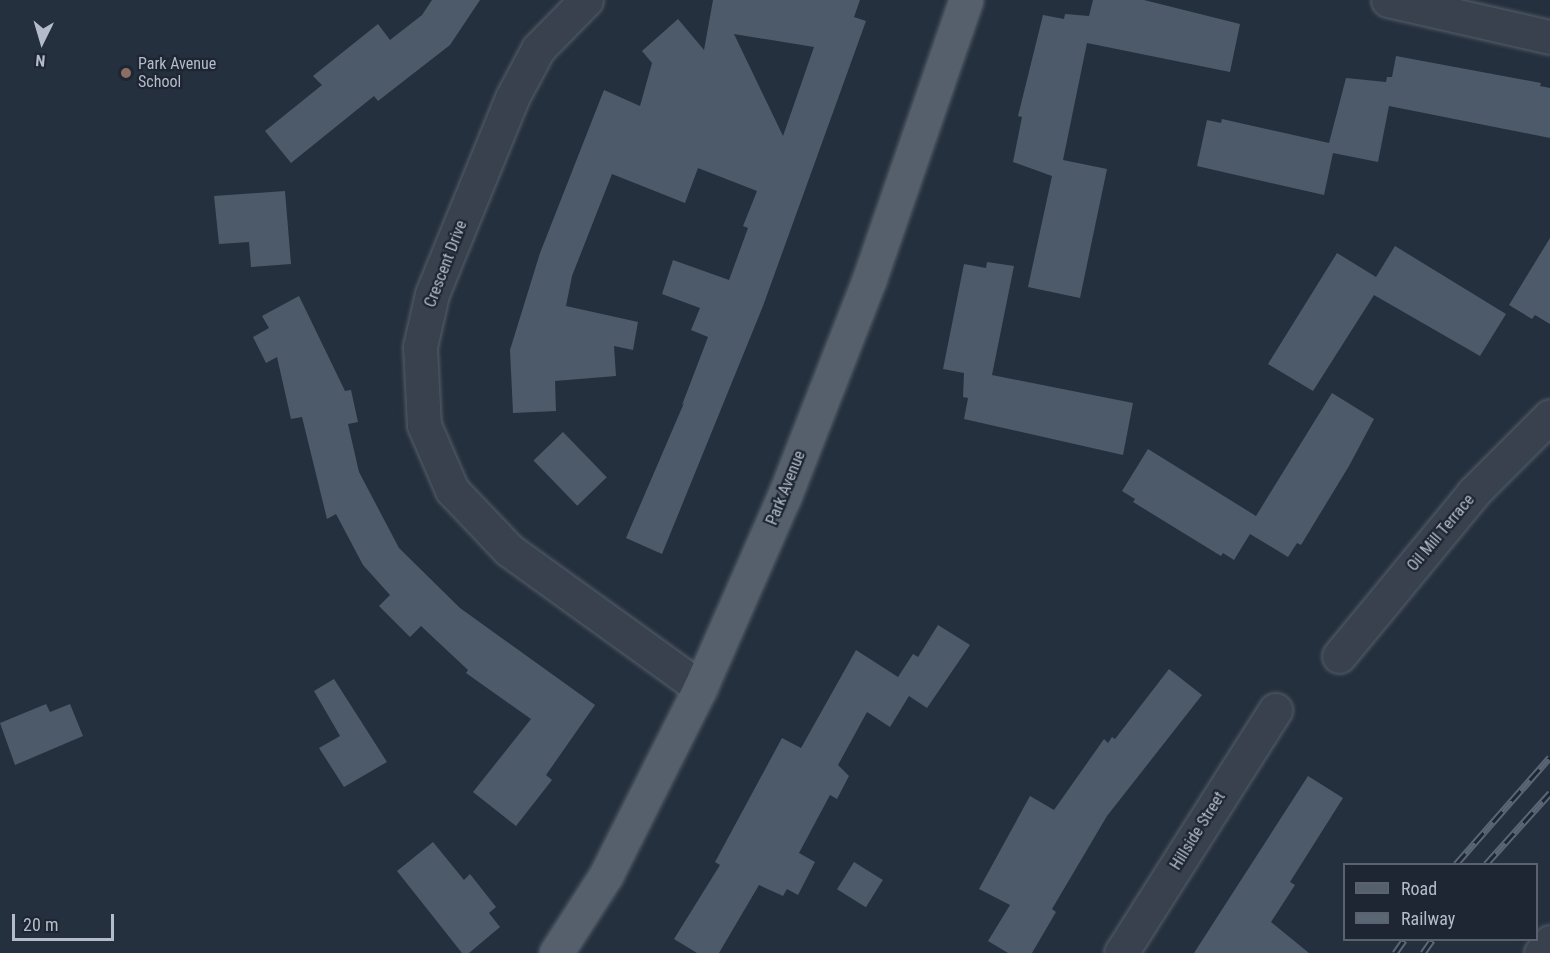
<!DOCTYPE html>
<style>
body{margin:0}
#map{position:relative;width:1550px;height:953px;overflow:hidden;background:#24303d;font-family:"Roboto Condensed",sans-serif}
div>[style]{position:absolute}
.building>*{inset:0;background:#4d5a69;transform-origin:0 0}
.roads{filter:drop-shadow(0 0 2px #565f6b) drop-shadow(0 0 2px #565f6b)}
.minor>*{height:33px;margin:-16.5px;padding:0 16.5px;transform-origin:16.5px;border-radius:16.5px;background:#38414d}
.major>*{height:33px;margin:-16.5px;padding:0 16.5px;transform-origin:16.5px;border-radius:16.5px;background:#56606d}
.rail>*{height:7px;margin-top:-3.5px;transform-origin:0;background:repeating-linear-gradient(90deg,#1d2632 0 14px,#5a6674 0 28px);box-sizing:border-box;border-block:2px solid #5a6674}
.dots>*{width:16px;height:16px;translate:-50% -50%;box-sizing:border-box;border:3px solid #1d2632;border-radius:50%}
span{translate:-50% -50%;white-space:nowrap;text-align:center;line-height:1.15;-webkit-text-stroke:4.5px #1d2632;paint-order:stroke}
.poi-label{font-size:16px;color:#b4bcc9}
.left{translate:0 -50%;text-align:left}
.street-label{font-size:16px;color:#b4bcc9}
.legend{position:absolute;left:1343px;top:863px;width:195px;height:78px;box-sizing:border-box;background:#1d2632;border:2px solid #59626e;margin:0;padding:8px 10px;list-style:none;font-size:18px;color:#b4bcc9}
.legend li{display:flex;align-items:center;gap:12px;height:30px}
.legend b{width:30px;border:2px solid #59626e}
.north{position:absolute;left:12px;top:12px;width:60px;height:60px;-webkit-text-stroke:4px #1d2632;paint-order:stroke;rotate:185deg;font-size:16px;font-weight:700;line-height:24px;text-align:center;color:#b4bcc9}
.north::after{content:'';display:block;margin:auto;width:21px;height:27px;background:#b4bcc9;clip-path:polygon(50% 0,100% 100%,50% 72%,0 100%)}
.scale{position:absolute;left:12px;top:914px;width:102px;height:27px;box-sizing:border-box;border:3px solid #b4bcc9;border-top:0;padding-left:8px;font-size:18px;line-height:21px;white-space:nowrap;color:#b4bcc9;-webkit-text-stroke:4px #1d2632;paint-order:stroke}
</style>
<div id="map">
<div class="building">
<div style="clip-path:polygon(432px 0,480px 0,450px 45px,378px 101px,374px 96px,291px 163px,265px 131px,322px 85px,313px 76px,378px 24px,390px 40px,422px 15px)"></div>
<div style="clip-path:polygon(evenodd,713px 0,860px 0,854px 17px,866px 21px,763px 306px,662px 554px,626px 538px,684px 403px,682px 405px,708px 337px,691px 330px,700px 308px,662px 294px,673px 260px,729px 280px,748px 228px,743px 226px,757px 191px,698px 168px,685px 203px,612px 174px,572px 276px,566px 306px,638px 322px,633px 350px,614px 346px,616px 376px,555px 381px,556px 411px,513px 413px,510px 350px,540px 253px,604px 90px,640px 106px,652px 63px,642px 51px,678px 19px,704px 50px,713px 0,734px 34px,814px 47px,783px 136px,734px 34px)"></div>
<div style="clip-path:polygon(1093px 0,1144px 0,1240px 24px,1230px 72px,1087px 43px,1063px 160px,1107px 169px,1080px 298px,1028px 287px,1052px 176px,1013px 162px,1022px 117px,1018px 116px,1043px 15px,1064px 19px,1065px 14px,1089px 16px)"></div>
<div style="clip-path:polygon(1396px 56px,1541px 83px,1540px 86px,1550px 88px,1550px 138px,1389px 106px,1378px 162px,1333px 153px,1324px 195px,1197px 166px,1207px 120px,1221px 123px,1222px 119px,1329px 143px,1346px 78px,1386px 82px,1387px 77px,1392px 77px)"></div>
<div style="clip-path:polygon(285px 191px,291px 264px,251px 267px,249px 242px,219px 244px,214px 196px)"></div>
<div style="clip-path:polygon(1550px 238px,1550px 324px,1535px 315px,1532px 319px,1509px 305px)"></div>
<div style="clip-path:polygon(1395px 246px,1506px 314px,1480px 356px,1374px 295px,1313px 391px,1268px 364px,1337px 253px,1376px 277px)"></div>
<div style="clip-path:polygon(987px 262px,1014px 266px,992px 375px,1133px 403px,1123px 455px,964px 419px,968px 398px,963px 397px,964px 373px,943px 369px,964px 264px,986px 268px)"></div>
<div style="clip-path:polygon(299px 296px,345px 391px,351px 390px,358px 422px,348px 424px,359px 472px,399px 548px,460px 608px,595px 705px,546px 775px,552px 780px,516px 826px,473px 792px,531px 719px,466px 673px,468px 670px,421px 626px,410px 637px,379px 606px,390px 595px,363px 565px,336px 514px,327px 519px,302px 417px,291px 419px,277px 357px,266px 363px,253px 337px,269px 328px,262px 316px)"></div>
<div style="clip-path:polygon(1332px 393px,1374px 419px,1349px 466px,1301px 545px,1297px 543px,1288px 557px,1250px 534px,1234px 560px,1223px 553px,1221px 556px,1133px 502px,1135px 499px,1122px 491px,1148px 449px,1256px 516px)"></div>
<div style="left:563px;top:432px;width:63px;height:41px;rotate:46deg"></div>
<div style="clip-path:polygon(938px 625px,970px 645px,927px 708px,909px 696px,890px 727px,867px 712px,838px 765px,849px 776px,837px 799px,830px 795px,799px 853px,815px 862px,798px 895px,787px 889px,783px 896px,759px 885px,719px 953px,697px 953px,674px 939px,720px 865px,715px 862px,782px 738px,801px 748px,856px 650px,898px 677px,913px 654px,918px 657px)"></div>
<div style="clip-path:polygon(1169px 669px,1202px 695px,1107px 816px,1052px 909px,1056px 912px,1032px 953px,1008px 953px,988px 941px,1010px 905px,979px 889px,1030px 796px,1054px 810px,1104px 739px,1108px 743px,1112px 737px,1115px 739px)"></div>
<div style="clip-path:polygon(334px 679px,387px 762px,344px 787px,319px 748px,340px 736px,314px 691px)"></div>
<div style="clip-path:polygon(46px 704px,50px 712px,70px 704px,83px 736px,15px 765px,0 723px)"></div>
<div style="clip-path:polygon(1308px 776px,1343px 798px,1290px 882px,1295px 885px,1271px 922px,1309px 953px,1194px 953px)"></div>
<div style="clip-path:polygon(433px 842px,464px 880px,470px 874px,496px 907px,489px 913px,500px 927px,469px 953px,462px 953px,397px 871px)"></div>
<div style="left:854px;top:862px;width:34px;height:32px;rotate:32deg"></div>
</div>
<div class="roads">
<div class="minor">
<div style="left:586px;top:0;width:69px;rotate:134.4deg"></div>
<div style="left:538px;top:49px;width:55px;rotate:118deg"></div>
<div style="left:512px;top:98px;width:212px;rotate:112.2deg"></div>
<div style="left:432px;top:294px;width:54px;rotate:102.8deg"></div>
<div style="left:420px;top:347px;width:78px;rotate:87.1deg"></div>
<div style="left:424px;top:425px;width:71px;rotate:66.7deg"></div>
<div style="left:452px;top:490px;width:83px;rotate:46.5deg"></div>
<div style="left:509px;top:550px;width:236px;rotate:35.8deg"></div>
<div style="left:1388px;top:0;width:166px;rotate:12.9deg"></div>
<div style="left:1339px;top:656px;width:212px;rotate:-50.5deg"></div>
<div style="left:1474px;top:492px;width:107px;rotate:-45deg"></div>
<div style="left:1121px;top:953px;width:288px;rotate:-57.6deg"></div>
<div style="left:1541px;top:953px;width:14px;rotate:-51deg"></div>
</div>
<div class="major">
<div style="left:556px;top:953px;width:93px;rotate:-57.3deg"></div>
<div style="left:606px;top:875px;width:209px;rotate:-63.3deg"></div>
<div style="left:700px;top:688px;width:209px;rotate:-66.3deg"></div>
<div style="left:784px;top:497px;width:233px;rotate:-68.6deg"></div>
<div style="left:869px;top:280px;width:296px;rotate:-70.9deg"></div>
</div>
</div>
<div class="rail">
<div style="left:1456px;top:864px;width:142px;rotate:-48.7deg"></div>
<div style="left:1486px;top:864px;width:96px;rotate:-48deg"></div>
<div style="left:1395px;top:953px;width:16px;rotate:-55deg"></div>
<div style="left:1423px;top:953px;width:16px;rotate:-55deg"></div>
</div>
<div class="dots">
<div style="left:126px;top:73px;background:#8d6e63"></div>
</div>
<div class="poi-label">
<span class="left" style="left:138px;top:73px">Park Avenue<br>School</span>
</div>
<div class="street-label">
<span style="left:446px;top:264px;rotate:-69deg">Crescent Drive</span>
<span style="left:786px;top:488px;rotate:-68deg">Park Avenue</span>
<span style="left:1441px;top:533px;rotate:-50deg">Oil Mill Terrace</span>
<span style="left:1198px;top:831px;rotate:-58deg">Hillside Street</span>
</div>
<ul class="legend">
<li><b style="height:8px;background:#56606d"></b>Road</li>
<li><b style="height:8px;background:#5a6674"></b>Railway</li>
</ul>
<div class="north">N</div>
<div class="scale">20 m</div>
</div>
